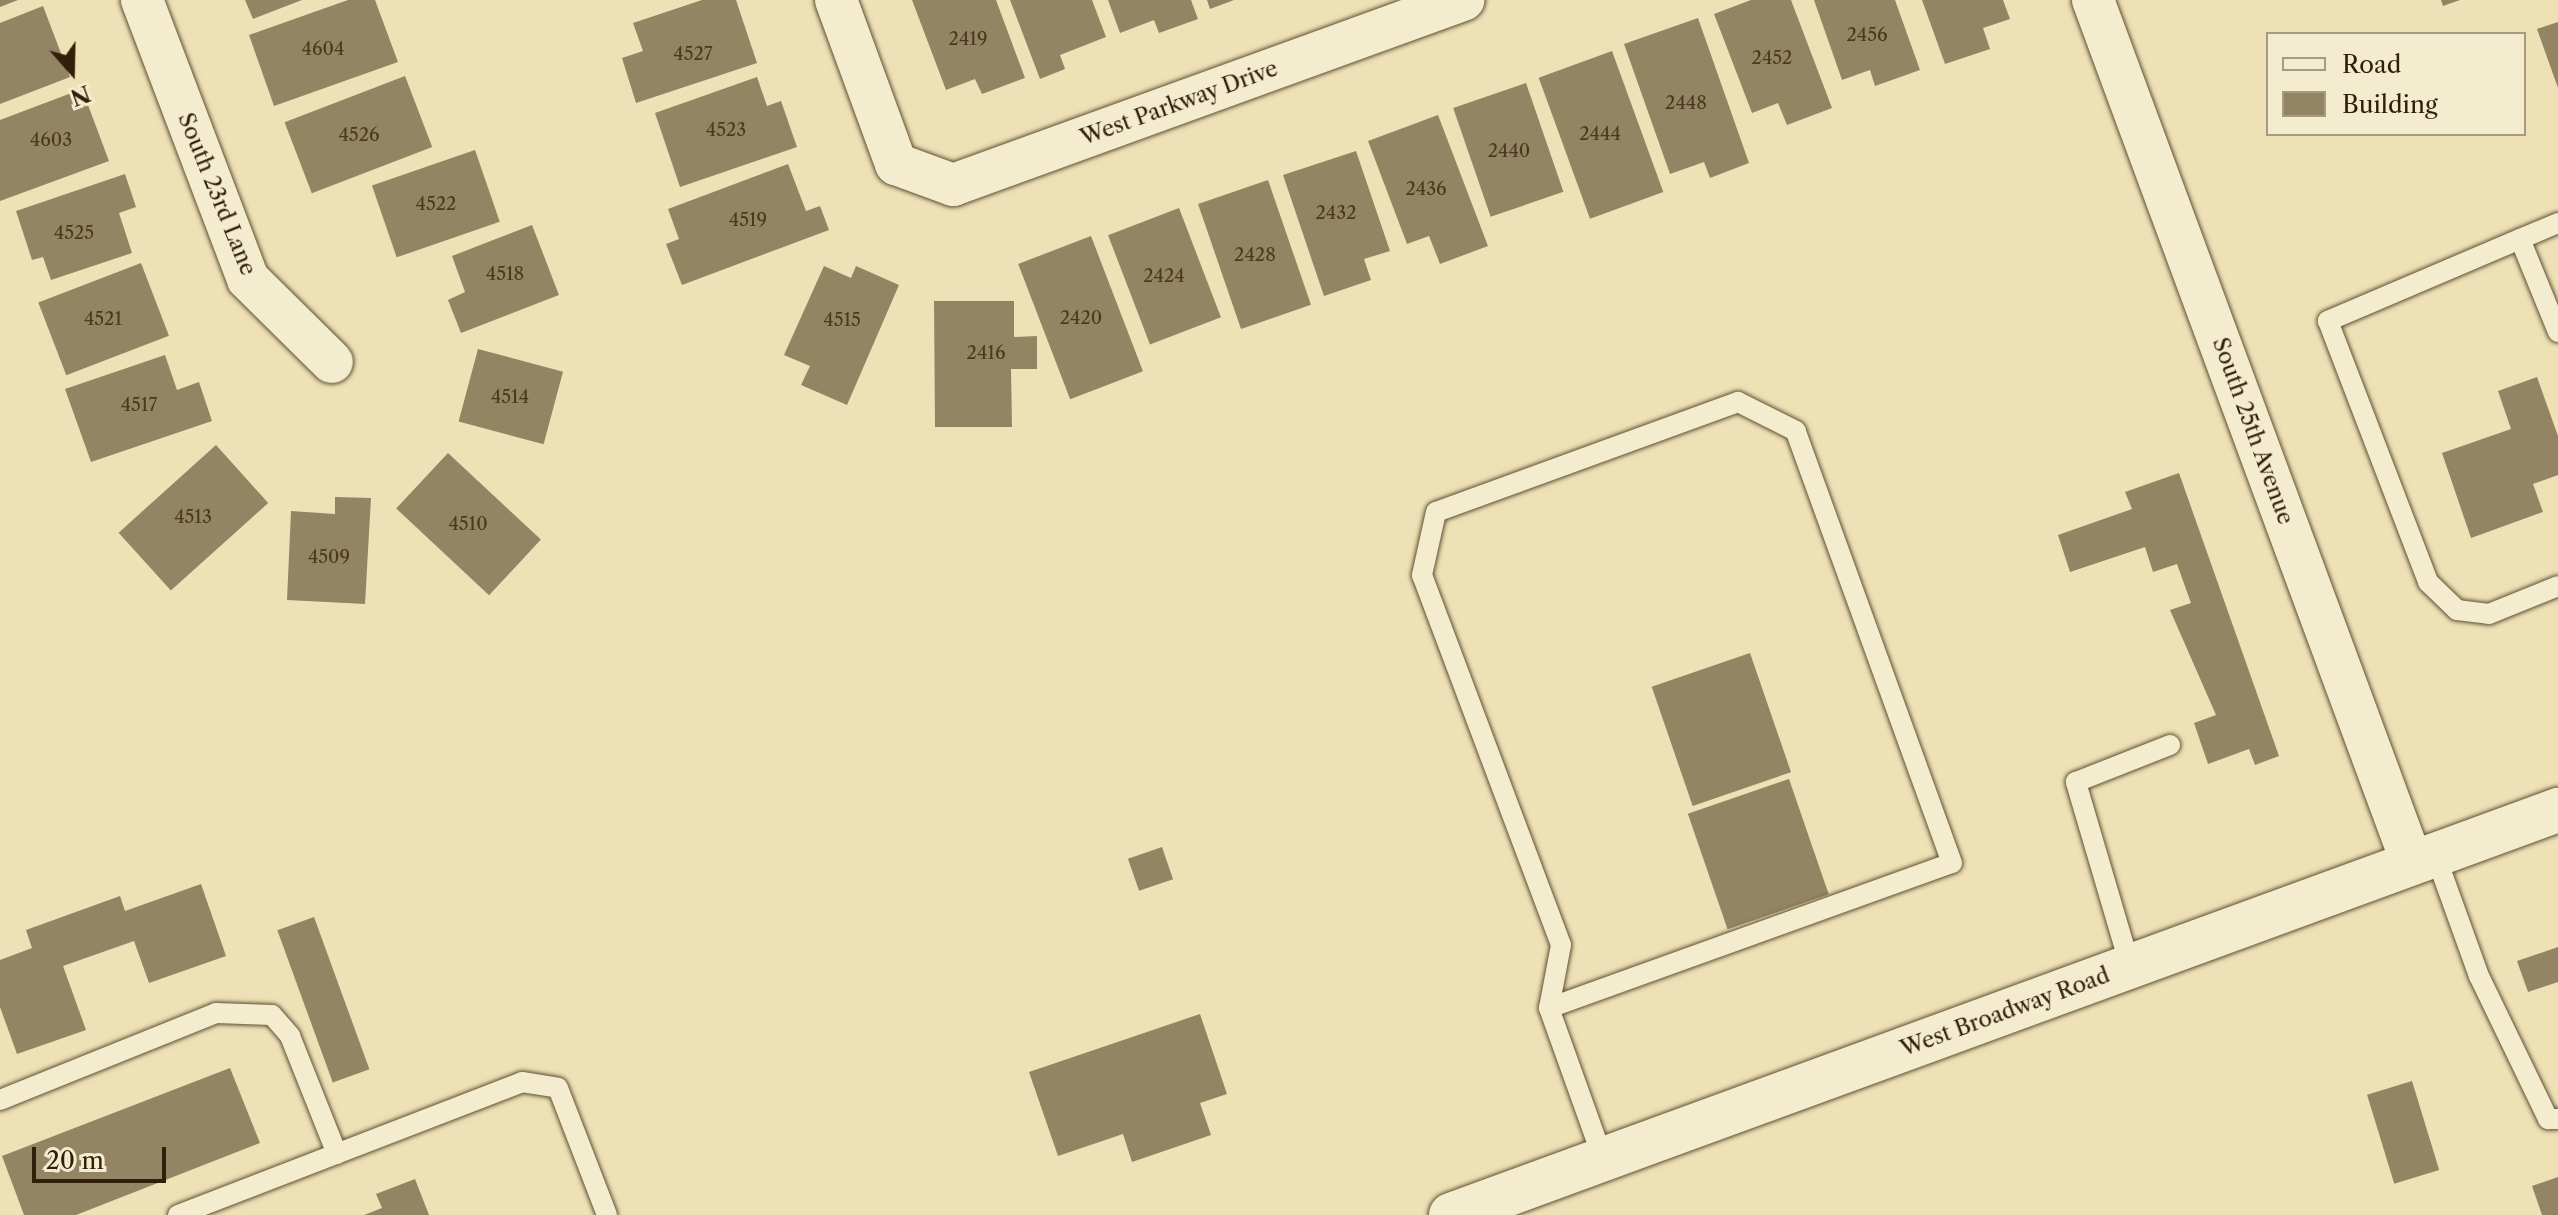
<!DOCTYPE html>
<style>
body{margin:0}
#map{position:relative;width:2558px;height:1215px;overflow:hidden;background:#eee1b5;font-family:"Libre Caslon Text",serif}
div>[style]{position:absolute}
.building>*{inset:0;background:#938463;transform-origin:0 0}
.roads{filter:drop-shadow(0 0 2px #605035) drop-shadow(0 0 2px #605035)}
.service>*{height:20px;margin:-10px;padding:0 10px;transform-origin:10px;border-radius:10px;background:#f4eccf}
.minor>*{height:42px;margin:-21px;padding:0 21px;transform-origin:21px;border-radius:21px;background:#f4eccf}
.secondary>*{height:44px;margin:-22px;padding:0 22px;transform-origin:22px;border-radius:22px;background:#f4eccf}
span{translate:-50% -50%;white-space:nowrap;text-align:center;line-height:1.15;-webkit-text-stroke:8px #f4eccf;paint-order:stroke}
.number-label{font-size:18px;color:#4a3820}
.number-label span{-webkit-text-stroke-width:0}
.street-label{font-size:22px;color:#311f0a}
.legend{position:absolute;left:2266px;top:32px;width:260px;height:104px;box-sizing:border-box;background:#f4eccf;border:2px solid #a69a80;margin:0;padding:10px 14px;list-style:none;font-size:24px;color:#311f0a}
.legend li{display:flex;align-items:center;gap:16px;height:40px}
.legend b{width:40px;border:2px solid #a69a80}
.north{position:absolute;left:32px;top:32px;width:80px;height:80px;-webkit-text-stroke:6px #f4eccf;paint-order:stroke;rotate:160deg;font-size:22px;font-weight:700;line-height:32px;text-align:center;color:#311f0a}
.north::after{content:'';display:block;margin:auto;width:28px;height:36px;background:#311f0a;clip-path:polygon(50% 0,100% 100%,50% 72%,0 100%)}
.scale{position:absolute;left:32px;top:1147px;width:134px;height:36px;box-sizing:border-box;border:4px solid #311f0a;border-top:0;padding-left:10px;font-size:24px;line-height:28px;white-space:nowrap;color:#311f0a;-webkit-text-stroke:6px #f4eccf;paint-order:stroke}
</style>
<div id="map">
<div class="building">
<div style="clip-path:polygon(0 0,18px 0,0 7px)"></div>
<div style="clip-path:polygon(245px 0,302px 0,253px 19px)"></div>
<div style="clip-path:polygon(348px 0,375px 0,398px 62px,274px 106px,249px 35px)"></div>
<div style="clip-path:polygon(702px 0,736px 0,757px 63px,636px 103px,622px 58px,643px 51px,633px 23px)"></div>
<div style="clip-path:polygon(912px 0,996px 0,1025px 78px,982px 94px,975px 79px,946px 90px)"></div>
<div style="clip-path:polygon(1010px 0,1092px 0,1106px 37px,1060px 55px,1065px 69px,1040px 79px)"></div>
<div style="clip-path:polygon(1108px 0,1191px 0,1198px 19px,1159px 33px,1154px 20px,1120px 33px)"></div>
<div style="clip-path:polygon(1207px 0,1234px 0,1210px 9px)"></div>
<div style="clip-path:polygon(1751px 0,1791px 0,1832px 108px,1787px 125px,1778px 103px,1752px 113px,1714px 14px)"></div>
<div style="clip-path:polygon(1814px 0,1895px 0,1920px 70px,1875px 86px,1870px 70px,1842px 80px)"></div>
<div style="clip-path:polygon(1922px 0,2003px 0,2010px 19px,1983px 28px,1990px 49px,1945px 64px)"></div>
<div style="clip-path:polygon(2441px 0,2460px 0,2443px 6px)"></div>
<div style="clip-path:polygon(43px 6px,70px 77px,0 104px,0 23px)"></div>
<div style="clip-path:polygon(1698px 18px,1749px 163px,1710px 178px,1704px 162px,1670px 174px,1624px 44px)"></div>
<div style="clip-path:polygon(2558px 22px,2558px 88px,2537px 29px)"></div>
<div style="left:1612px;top:51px;width:150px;height:78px;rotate:70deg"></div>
<div style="left:405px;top:76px;width:76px;height:129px;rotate:69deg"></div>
<div style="clip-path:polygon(757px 77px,767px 106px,781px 101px,797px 147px,680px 187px,655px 113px)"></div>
<div style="left:1526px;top:83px;width:115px;height:77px;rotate:71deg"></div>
<div style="clip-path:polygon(82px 89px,109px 161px,0 201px,0 120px)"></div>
<div style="clip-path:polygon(1438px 115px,1488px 246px,1440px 264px,1429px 236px,1407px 244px,1368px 141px)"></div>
<div style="left:475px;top:150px;width:76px;height:109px;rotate:71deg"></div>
<div style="clip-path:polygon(1356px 151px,1390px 251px,1364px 259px,1371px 280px,1324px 296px,1283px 175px)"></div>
<div style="clip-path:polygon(788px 164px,806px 211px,820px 206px,829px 230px,682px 285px,666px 244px,679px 239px,668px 209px)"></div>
<div style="clip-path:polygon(125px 174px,136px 207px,119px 213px,132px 253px,51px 280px,43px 257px,32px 260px,16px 211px)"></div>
<div style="left:1268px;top:180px;width:132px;height:74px;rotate:71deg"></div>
<div style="left:1179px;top:208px;width:117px;height:76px;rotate:69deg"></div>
<div style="clip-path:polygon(532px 225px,559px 295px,461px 333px,448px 300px,465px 292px,452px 256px)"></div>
<div style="left:1091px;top:236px;width:145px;height:78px;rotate:69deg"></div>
<div style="left:141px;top:263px;width:78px;height:110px;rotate:69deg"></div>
<div style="clip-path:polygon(824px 266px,851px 278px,856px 266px,899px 285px,847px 405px,801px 385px,810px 366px,784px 355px)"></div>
<div style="clip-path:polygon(934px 301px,1014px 301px,1014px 337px,1037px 336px,1037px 369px,1011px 369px,1012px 427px,935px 427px)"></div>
<div style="left:478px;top:349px;width:88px;height:75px;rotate:15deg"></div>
<div style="clip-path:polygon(165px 355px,177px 390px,199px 382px,212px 421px,91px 462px,65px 389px)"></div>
<div style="clip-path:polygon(2537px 377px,2558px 436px,2558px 475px,2533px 484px,2543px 512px,2471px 538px,2442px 453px,2511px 429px,2498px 391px)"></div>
<div style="left:216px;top:445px;width:78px;height:131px;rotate:48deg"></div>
<div style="left:448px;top:453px;width:127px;height:76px;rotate:43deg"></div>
<div style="clip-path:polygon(2179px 473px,2279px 756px,2255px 765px,2249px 749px,2208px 764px,2194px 723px,2216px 715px,2170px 610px,2191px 603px,2177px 564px,2153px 572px,2145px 547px,2070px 572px,2058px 535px,2132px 509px,2125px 492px)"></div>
<div style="clip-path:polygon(335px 497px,371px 498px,365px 604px,287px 600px,291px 511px,335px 514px)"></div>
<div style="left:1750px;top:653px;width:126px;height:104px;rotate:71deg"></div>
<div style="left:1789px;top:779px;width:122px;height:107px;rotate:71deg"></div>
<div style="left:1162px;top:847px;width:34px;height:36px;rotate:71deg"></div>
<div style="clip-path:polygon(201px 884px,226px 956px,149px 983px,134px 941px,63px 966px,86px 1030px,17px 1054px,0 1007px,0 960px,32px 948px,26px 930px,120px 896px,125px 911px)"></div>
<div style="left:314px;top:917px;width:162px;height:39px;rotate:70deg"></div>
<div style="clip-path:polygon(2558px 947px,2558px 982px,2528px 992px,2517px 961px)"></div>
<div style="clip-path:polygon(1200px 1014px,1227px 1094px,1200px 1103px,1211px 1135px,1132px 1162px,1123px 1134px,1058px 1156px,1029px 1072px)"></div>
<div style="clip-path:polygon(230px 1068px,260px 1143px,76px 1215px,24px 1215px,2px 1156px)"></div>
<div style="left:2412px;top:1081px;width:93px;height:47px;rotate:73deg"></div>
<div style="clip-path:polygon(2558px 1177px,2558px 1215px,2542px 1215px,2532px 1186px)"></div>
<div style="clip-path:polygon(415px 1179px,429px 1215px,364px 1215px,382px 1208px,376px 1194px)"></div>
</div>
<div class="roads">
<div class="service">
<div style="left:2520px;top:239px;width:41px;rotate:-22.8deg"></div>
<div style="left:2558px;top:332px;width:100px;rotate:-112.2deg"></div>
<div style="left:2520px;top:239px;width:209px;rotate:156.9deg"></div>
<div style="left:2328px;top:321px;width:280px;rotate:69deg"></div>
<div style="left:2428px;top:582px;width:40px;rotate:44deg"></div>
<div style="left:2457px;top:610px;width:32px;rotate:7deg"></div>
<div style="left:2489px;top:614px;width:74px;rotate:-22.1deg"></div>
<div style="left:2435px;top:854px;width:130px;rotate:70.2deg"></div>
<div style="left:2479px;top:976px;width:159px;rotate:64.2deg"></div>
<div style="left:2548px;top:1119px;width:10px"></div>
<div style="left:2130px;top:966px;width:192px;rotate:-106.4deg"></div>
<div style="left:2076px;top:782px;width:101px;rotate:-21.5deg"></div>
<div style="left:1549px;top:1008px;width:428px;rotate:-19.8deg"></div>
<div style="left:1952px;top:863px;width:459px;rotate:-109.9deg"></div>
<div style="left:1796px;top:431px;width:65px;rotate:-153.4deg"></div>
<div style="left:1738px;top:402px;width:321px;rotate:160deg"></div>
<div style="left:1436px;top:512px;width:65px;rotate:102.5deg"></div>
<div style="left:1422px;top:575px;width:395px;rotate:69.4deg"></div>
<div style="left:1561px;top:945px;width:64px;rotate:100.8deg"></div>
<div style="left:1549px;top:1008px;width:160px;rotate:70.3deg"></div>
<div style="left:0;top:1100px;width:233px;rotate:-21.9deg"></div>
<div style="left:216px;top:1013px;width:56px;rotate:2deg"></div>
<div style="left:272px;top:1015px;width:28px;rotate:49deg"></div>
<div style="left:290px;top:1036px;width:127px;rotate:68.3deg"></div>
<div style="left:178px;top:1215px;width:369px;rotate:-21.1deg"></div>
<div style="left:522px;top:1082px;width:36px;rotate:9deg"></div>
<div style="left:558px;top:1088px;width:136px;rotate:68.9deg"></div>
</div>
<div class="minor">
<div style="left:142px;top:0;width:298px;rotate:69.2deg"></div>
<div style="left:248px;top:279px;width:118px;rotate:44.7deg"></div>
<div style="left:836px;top:0;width:175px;rotate:69.9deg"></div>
<div style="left:896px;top:164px;width:61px;rotate:20.2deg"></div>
<div style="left:953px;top:185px;width:543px;rotate:-19.94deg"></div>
<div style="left:2093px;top:0;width:920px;rotate:69.71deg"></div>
</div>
<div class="secondary">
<div style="left:1451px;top:1215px;width:1179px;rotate:-20.1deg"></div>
</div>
</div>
<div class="number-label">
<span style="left:1867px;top:35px">2456</span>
<span style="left:968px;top:39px">2419</span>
<span style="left:323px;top:49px">4604</span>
<span style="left:693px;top:54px">4527</span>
<span style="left:1772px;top:58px">2452</span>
<span style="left:1686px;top:103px">2448</span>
<span style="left:726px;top:130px">4523</span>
<span style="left:1600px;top:134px">2444</span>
<span style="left:359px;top:135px">4526</span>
<span style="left:51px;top:140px">4603</span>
<span style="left:1509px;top:151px">2440</span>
<span style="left:1426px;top:189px">2436</span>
<span style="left:436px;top:204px">4522</span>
<span style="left:1336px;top:213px">2432</span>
<span style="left:748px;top:220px">4519</span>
<span style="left:74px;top:233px">4525</span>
<span style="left:1255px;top:255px">2428</span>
<span style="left:505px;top:274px">4518</span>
<span style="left:1164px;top:276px">2424</span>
<span style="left:1081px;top:318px">2420</span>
<span style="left:103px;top:319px">4521</span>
<span style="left:842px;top:320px">4515</span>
<span style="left:986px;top:353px">2416</span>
<span style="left:510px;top:397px">4514</span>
<span style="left:139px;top:405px">4517</span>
<span style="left:193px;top:517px">4513</span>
<span style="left:468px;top:524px">4510</span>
<span style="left:329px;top:557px">4509</span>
</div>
<div class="street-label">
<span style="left:1179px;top:103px;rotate:-20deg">West Parkway Drive</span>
<span style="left:217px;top:194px;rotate:68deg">South 23rd Lane</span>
<span style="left:2253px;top:431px;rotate:70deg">South 25th Avenue</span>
<span style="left:2005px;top:1012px;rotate:-20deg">West Broadway Road</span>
</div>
<ul class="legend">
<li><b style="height:10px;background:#f4eccf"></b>Road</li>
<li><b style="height:22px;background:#938463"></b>Building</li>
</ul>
<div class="north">N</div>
<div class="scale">20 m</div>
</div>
